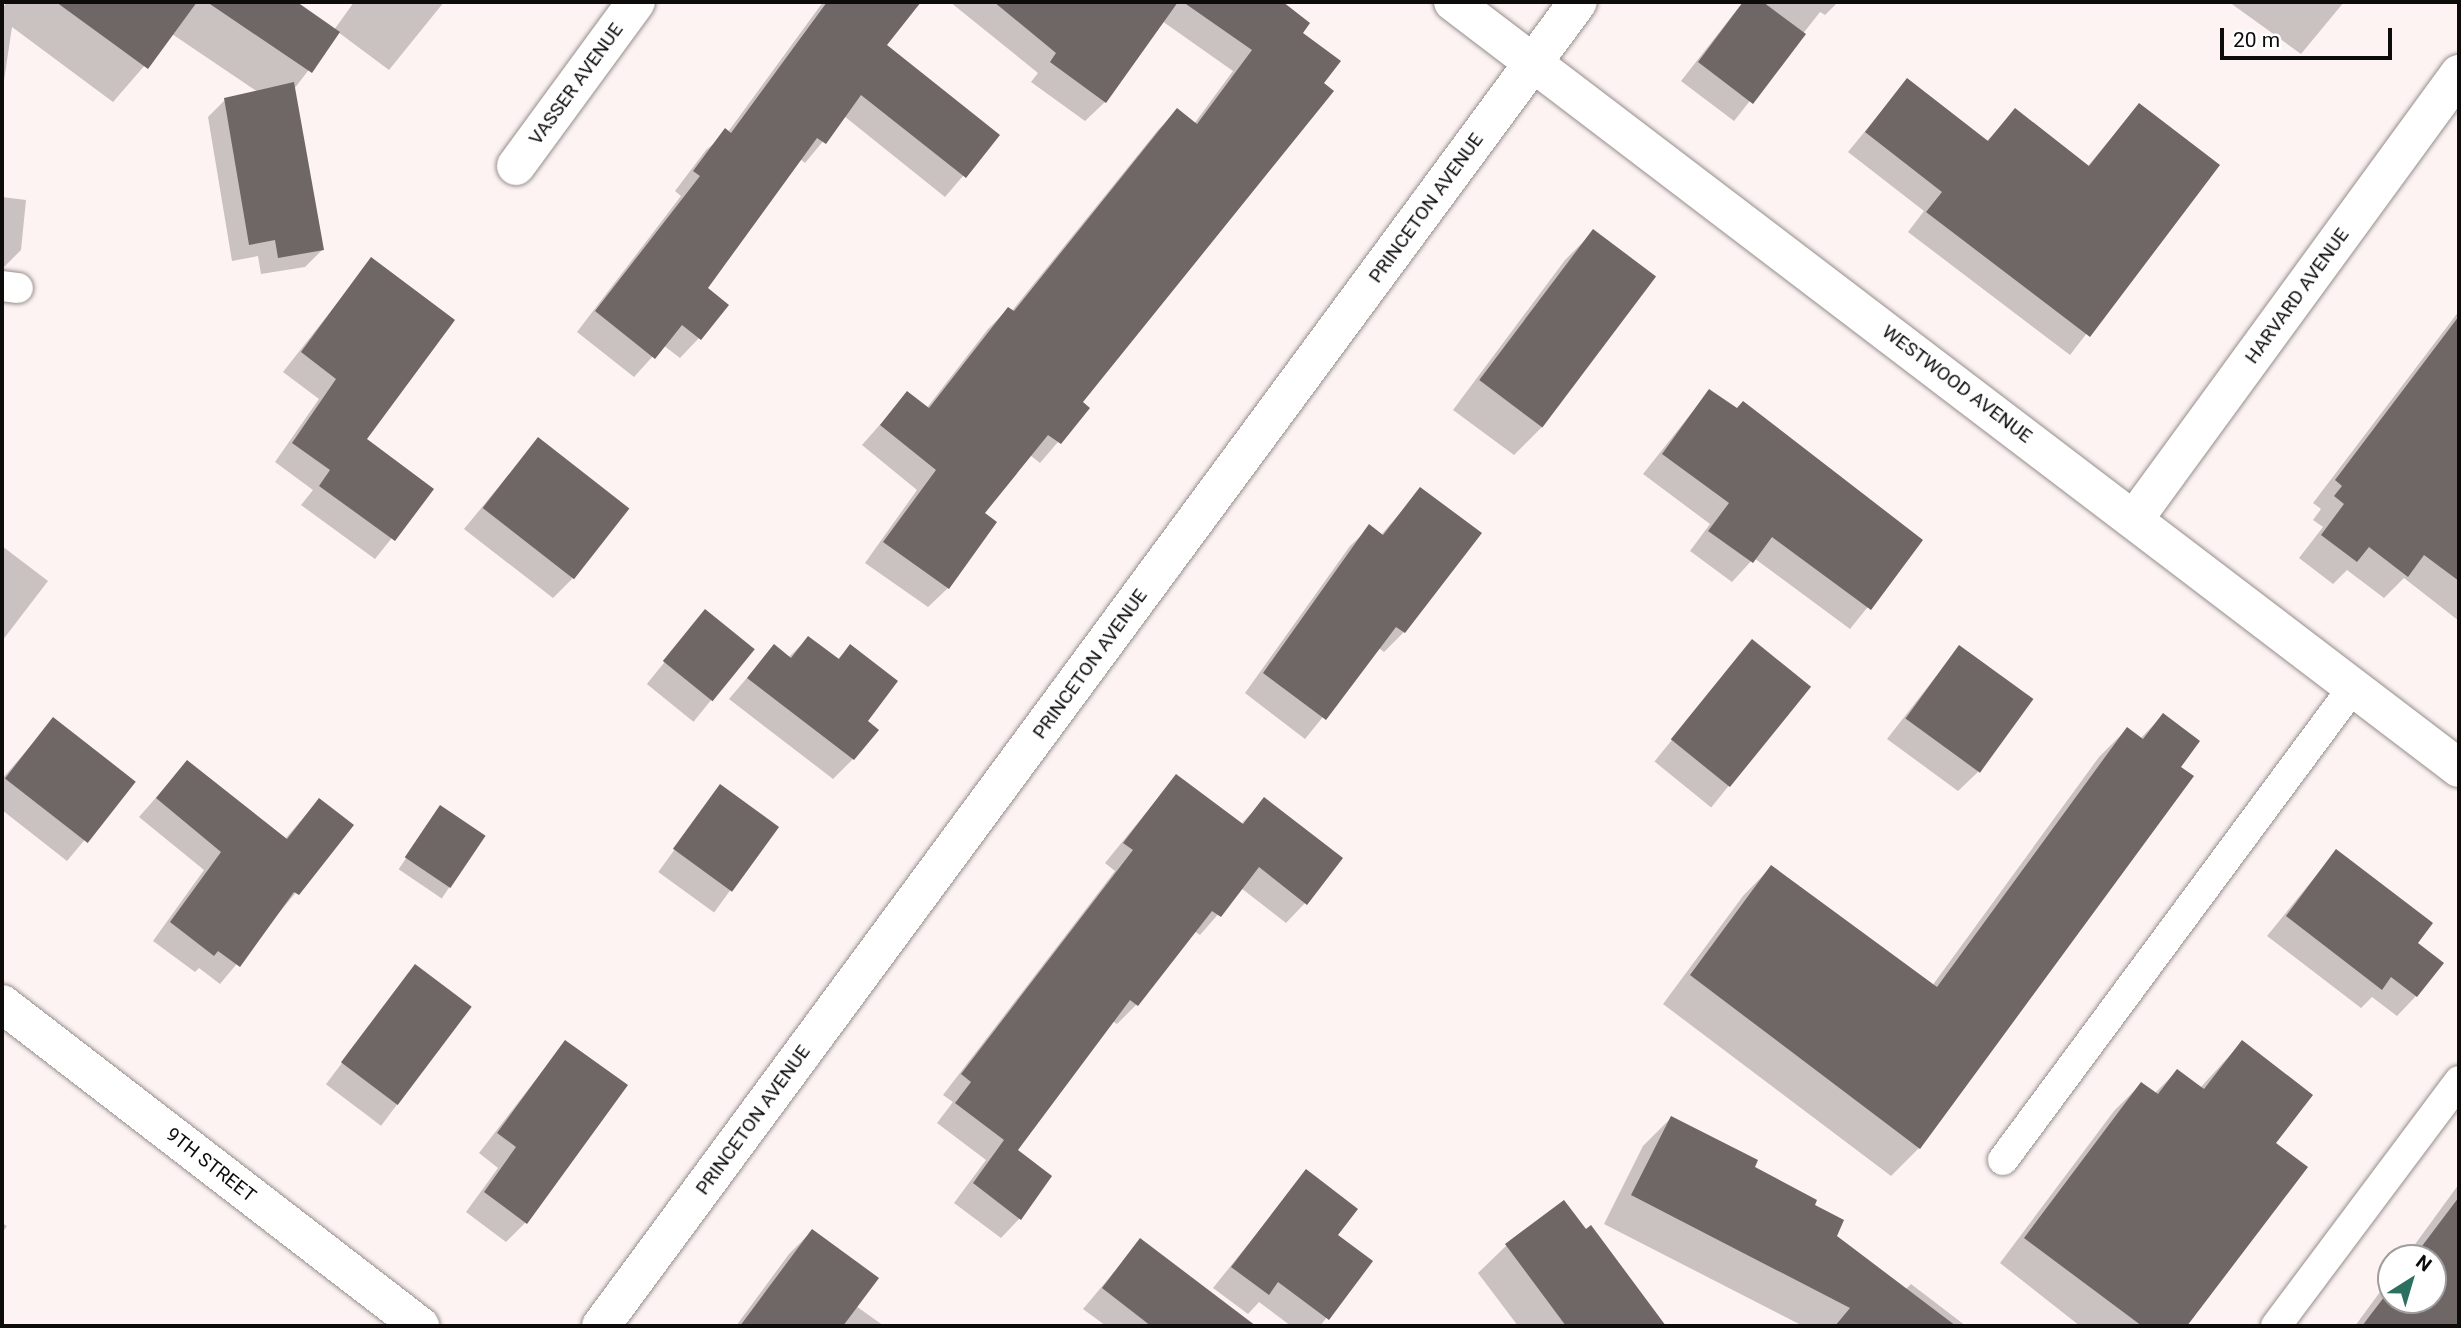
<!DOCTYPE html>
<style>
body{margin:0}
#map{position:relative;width:2461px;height:1328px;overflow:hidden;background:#fcf3f2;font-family:Roboto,sans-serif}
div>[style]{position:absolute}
.shadow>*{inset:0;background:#0003;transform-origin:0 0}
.building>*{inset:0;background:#6f6765;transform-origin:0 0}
.roads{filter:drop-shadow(0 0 2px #968e8c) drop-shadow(0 0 2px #968e8c)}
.lane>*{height:30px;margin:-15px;padding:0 15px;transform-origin:15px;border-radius:15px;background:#fff}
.street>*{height:38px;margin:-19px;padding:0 19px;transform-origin:19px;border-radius:19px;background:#fff}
.secondary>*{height:38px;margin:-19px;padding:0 19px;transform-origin:19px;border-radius:19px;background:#fff}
span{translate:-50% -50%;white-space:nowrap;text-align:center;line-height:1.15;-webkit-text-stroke:6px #fff;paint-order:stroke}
.street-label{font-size:19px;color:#0e0b0b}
.frame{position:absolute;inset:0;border:4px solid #0e0b0b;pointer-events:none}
.north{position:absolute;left:2377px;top:1244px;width:70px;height:70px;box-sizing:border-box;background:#fff;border:2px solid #9f9d9d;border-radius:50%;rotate:37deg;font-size:19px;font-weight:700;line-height:28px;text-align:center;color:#0e0b0b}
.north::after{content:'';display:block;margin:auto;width:24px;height:32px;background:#2c7062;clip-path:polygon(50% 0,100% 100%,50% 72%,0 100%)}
.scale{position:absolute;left:2220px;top:28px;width:172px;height:32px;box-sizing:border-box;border:4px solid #0e0b0b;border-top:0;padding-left:9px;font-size:21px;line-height:24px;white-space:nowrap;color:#0e0b0b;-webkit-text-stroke:5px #fff;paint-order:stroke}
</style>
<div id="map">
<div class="shadow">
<div style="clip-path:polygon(7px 2px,294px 2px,334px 30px,354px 2px,444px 2px,389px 70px,338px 32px,294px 89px,322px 250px,305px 267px,261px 274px,258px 256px,232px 261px,208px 117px,225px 100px,258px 92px,172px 34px,113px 102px,12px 27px,2px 94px,2px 9px)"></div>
<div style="clip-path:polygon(823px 2px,919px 2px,884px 46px,998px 135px,945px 197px,844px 116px,805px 163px,800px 159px,705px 289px,699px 338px,680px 358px,663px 345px,634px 377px,577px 332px,681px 196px,675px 191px,706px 150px,728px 132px)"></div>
<div style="clip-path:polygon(950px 2px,1279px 2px,1308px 23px,1080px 402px,1087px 408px,1040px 463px,1030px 455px,982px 513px,948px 588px,928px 607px,865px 563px,917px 490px,862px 445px,907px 394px,926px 409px,988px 329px,1008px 309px,1011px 312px,1158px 130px,1177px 111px,1194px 124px,1233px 71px,1162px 21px,1105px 102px,1085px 121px,1031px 82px,1038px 73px)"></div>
<div style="clip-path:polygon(1743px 2px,1838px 2px,1825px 15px,1820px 12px,1734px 121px,1681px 81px)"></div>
<div style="clip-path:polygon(2229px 2px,2344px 2px,2301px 54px)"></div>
<div style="clip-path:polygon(1907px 80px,1986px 142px,2015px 110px,2087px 167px,2139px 105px,2217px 165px,2070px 355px,1908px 232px,1924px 211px,1848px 152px)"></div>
<div style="clip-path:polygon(2px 197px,26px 200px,21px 250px,2px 269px)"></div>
<div style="clip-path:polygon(1593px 232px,1654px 277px,1542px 427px,1514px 455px,1453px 410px,1565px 260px)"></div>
<div style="clip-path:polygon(371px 260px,365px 440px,431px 489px,375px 559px,301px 505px,313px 490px,275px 462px,319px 399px,283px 372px)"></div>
<div style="clip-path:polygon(2459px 311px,2459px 475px,2442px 498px,2459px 511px,2459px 621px,2404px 578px,2384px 598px,2347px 570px,2333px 584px,2299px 558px,2323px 527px,2313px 520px,2321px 509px,2313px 503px)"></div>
<div style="clip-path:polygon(1709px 391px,1921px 541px,1850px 629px,1754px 558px,1732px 582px,1690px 551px,1710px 524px,1643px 474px)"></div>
<div style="clip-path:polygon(538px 439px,572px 579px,553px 598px,464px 529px)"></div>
<div style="clip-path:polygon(1421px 489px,1480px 534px,1404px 632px,1384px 652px,1379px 648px,1305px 739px,1245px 693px,1350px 546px,1370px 527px,1381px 535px)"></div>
<div style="clip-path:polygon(2px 546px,48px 581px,2px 641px)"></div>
<div style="left:706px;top:611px;width:60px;height:94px;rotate:39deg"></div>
<div style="clip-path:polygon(808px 638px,837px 660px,850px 646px,865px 721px,853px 759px,833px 779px,729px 699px,774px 646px,788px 658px)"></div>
<div style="left:1752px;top:641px;width:73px;height:155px;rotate:39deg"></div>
<div style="clip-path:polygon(1959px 647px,1978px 772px,1958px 791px,1887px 739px)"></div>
<div style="clip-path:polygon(2163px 715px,1919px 1148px,1891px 1176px,1663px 1004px,1743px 896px,1771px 867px,1932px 986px,2099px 757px,2127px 729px,2140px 739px)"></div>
<div style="clip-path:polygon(53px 720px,133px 782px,67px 861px,2px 810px,2px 779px)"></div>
<div style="clip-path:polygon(187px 762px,285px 839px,319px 800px,352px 825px,220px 984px,199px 968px,195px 972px,153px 941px,204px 870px,139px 817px)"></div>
<div style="clip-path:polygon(1176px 776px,1240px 825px,1265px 799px,1305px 903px,1286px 923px,1241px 888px,1200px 935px,1194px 931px,1136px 1005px,1117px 1024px,1112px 1021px,1016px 1151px,1020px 1218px,1001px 1238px,954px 1203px,986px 1160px,937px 1123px,953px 1102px,943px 1095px,1115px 871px,1105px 863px)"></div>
<div style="left:720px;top:787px;width:69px;height:105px;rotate:36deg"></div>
<div style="left:440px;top:808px;width:52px;height:74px;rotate:34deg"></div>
<div style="clip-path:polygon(2336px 851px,2415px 943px,2416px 996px,2397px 1016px,2372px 997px,2361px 1008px,2267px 936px)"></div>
<div style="left:415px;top:966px;width:69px;height:148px;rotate:37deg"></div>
<div style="clip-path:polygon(565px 1042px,526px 1222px,506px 1242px,466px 1212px,498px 1168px,479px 1153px)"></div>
<div style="clip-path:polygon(2242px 1042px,2274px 1144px,2184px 1326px,2080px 1326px,2000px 1263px,2114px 1111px,2141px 1084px,2154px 1094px,2177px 1071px,2200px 1088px)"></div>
<div style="clip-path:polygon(1671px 1118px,1812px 1206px,1834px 1236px,1905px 1290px,1911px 1284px,1966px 1326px,1803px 1326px,1604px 1224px,1643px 1146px)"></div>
<div style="clip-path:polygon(1307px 1171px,1336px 1235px,1371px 1261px,1320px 1326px,1291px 1326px,1259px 1302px,1248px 1314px,1213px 1288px)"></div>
<div style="clip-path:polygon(2459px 1184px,2459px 1326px,2355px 1326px,2391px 1277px,2391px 1300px,2433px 1300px,2433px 1258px,2405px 1258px)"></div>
<div style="clip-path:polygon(2px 1223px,7px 1226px,2px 1233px)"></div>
<div style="clip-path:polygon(1591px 1228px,1664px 1326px,1518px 1326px,1478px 1273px,1507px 1245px)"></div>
<div style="clip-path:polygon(812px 1231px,856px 1306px,884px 1326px,736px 1326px,789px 1254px)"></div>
<div style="clip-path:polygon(1141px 1240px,1229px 1308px,1214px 1326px,1106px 1326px,1083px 1309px)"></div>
</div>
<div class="building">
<div style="clip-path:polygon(56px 2px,197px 2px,148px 69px)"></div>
<div style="clip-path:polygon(207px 2px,297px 2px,340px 32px,312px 73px)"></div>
<div style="clip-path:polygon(827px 2px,921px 2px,887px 45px,1000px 135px,966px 178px,861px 95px,826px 144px,817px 138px,708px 288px,729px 305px,701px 340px,682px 325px,655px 359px,595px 311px,700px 176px,693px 171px,725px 128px,731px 133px)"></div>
<div style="clip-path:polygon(994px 2px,1178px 2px,1106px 103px,1050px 62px,1056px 53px)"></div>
<div style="clip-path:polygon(1183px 2px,1283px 2px,1310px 23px,1303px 33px,1341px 61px,1324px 83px,1334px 91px,1083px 402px,1090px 408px,1061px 444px,1048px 435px,985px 513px,997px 522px,949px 589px,883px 542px,936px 470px,880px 425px,907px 391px,929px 408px,1008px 307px,1014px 311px,1177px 108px,1197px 124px,1252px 50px)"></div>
<div style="clip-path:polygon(1743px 2px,1763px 2px,1806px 34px,1753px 104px,1698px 62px)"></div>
<div style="clip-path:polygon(1907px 78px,1988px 141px,2015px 108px,2089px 166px,2139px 103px,2220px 165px,2090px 337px,1926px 212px,1942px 192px,1865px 132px)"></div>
<div style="clip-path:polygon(294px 82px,324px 250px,278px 258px,275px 240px,249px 245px,224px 98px)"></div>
<div style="left:1593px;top:229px;width:79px;height:189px;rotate:37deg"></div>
<div style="clip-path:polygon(371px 257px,455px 320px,367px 439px,434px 489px,395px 541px,319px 486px,330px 470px,292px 443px,336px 379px,301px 352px)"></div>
<div style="clip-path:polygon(2459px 316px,2459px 581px,2424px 555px,2408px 577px,2369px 547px,2357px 562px,2321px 535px,2344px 504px,2334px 496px,2342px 486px,2335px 480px)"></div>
<div style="clip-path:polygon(1709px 389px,1737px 408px,1743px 401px,1923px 540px,1871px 610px,1772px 537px,1753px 563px,1708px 531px,1729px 503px,1662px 454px)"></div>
<div style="left:538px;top:437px;width:116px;height:90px;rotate:38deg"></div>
<div style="clip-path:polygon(1420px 487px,1482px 533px,1405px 633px,1396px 627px,1326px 720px,1263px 673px,1369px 524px,1383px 535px)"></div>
<div style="left:705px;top:609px;width:64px;height:67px;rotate:39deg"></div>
<div style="clip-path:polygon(808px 636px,839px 659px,850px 644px,898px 681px,868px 721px,879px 730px,854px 760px,747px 678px,774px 644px,791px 658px)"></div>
<div style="left:1752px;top:639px;width:76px;height:129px;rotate:39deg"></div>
<div style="left:1959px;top:645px;width:92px;height:91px;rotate:36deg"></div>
<div style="clip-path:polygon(2163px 713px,2200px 741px,2181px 767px,2194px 776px,1920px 1149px,1690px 975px,1771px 865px,1937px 987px,2127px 727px,2143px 739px)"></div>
<div style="left:53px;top:717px;width:105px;height:78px;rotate:38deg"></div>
<div style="clip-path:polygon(187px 760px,287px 839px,319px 798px,354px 825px,299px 895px,294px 892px,240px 967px,218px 951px,214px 956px,170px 922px,221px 852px,156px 798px)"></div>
<div style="clip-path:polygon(1176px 774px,1243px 824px,1264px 797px,1343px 858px,1307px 905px,1259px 867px,1221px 917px,1212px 911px,1138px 1006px,1130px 1000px,1018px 1150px,1052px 1176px,1021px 1220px,973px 1183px,1004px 1140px,955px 1103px,971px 1082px,961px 1074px,1133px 850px,1123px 843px)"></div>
<div style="left:720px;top:784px;width:73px;height:80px;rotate:36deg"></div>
<div style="left:440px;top:805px;width:55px;height:63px;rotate:34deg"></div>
<div style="clip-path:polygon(2336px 849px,2433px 923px,2418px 943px,2444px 963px,2417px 997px,2391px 977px,2382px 990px,2286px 916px)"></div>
<div style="left:415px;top:964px;width:71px;height:123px;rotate:37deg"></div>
<div style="clip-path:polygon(565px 1040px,628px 1085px,527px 1224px,484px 1192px,516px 1147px,497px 1133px)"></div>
<div style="clip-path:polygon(2242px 1040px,2313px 1095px,2276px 1143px,2308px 1167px,2187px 1326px,2142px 1326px,2024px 1238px,2141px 1082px,2158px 1094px,2177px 1069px,2204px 1089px)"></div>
<div style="clip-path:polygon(1671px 1116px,1758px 1160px,1755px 1167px,1817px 1200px,1815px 1205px,1844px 1220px,1837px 1236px,1956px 1326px,1835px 1326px,1850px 1308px,1631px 1195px)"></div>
<div style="clip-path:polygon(1306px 1169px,1358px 1209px,1338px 1235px,1373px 1261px,1329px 1320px,1278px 1282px,1269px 1295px,1231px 1267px)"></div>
<div style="clip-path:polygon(2459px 1197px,2459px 1326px,2362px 1326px,2391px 1288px,2391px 1300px,2433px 1300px,2433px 1258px,2413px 1258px)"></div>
<div style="clip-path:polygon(1564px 1200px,1586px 1229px,1591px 1225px,1666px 1326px,1566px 1326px,1505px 1244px)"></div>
<div style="clip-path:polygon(812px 1229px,879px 1278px,843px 1326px,740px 1326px)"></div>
<div style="clip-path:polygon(1140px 1238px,1256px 1326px,1151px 1326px,1102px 1288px)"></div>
</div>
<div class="roads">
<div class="lane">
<div style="left:2px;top:286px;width:16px;rotate:7deg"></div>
<div style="left:2003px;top:1160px;width:590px;rotate:-53.48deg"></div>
<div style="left:2276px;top:1326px;width:306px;rotate:-53.2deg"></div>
</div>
<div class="street">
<div style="left:1453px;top:2px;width:1264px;rotate:37.29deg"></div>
<div style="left:516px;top:166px;width:203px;rotate:-53.8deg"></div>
<div style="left:2135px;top:518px;width:550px;rotate:-53.88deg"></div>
<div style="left:601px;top:1326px;width:1645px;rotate:-53.58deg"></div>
</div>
<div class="secondary">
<div style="left:2px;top:1004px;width:528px;rotate:37.61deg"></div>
</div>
</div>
<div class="street-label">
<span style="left:576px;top:84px;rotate:-54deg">VASSER AVENUE</span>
<span style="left:1426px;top:208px;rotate:-54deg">PRINCETON AVENUE</span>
<span style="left:2297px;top:296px;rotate:-54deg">HARVARD AVENUE</span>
<span style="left:1957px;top:384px;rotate:37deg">WESTWOOD AVENUE</span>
<span style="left:1090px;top:664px;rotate:-54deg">PRINCETON AVENUE</span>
<span style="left:753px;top:1120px;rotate:-54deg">PRINCETON AVENUE</span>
<span style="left:211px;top:1165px;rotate:38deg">9TH STREET</span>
</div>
<div class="frame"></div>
<div class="north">N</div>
<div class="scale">20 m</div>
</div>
